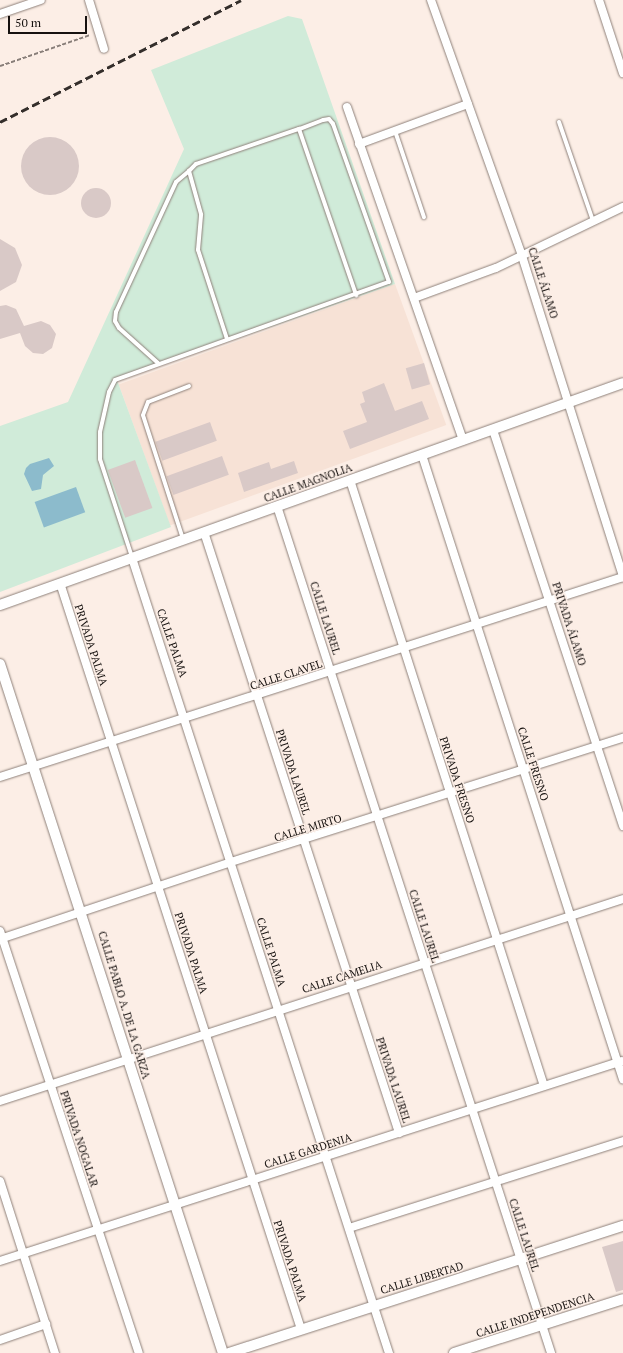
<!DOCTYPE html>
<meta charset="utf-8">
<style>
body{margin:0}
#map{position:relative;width:623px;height:1353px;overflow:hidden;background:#fceee6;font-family:"PT Serif",serif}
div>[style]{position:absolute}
.built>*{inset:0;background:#f7e2d6;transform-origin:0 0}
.green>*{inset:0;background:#d0ebd9}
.water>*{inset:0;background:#8cbbcc;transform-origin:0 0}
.building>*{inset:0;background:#d9c9c7;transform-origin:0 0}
.round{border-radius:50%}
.path>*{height:2px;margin-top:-1px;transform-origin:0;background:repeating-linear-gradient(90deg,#887e79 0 4px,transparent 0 6px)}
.roads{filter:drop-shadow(0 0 1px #8e817a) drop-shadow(0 0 1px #8e817a)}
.service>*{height:4px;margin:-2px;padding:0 2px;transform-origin:2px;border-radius:2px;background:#fff}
.minor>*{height:8px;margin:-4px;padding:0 4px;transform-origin:4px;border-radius:4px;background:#fff}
.tertiary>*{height:10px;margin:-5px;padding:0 5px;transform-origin:5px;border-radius:5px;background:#fff}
.rail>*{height:3px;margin-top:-1.5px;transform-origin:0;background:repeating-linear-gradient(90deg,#342e2b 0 8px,transparent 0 12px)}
span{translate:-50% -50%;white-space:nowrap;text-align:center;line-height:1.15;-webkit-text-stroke:3px #fceee6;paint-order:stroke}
.street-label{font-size:11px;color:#16110f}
.scale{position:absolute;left:8px;top:16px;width:79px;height:18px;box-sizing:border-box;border:2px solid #16110f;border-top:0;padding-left:5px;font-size:12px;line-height:14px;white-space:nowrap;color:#16110f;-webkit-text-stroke:3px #fceee6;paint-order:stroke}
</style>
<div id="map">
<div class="built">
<div style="left:395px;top:284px;width:150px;height:294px;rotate:70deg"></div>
</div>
<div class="green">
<div style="clip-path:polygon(288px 16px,302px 19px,395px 284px,117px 380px,171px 527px,0 592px,0 426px,68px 402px,184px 149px,151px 70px)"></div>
</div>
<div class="water">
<div style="clip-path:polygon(49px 458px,54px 466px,43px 475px,41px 489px,32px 491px,24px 474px,26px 468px,30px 464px)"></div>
<div style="left:76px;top:487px;width:27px;height:44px;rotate:70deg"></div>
</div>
<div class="building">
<div class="round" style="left:21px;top:137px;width:58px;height:58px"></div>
<div class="round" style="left:81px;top:188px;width:30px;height:30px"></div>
<div style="clip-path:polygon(0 239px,15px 248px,22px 265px,16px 282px,0 291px)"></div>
<div style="clip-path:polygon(6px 305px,16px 309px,24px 326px,41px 321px,50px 325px,56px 334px,52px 348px,43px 354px,33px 353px,25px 346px,20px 333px,0 339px,0 306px)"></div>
<div style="left:424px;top:363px;width:22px;height:19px;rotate:74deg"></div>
<div style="clip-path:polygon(384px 383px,395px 411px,422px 401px,429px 419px,350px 449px,343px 431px,367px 422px,360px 404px,365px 402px,362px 392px)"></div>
<div style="left:210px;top:422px;width:20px;height:58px;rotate:70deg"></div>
<div style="left:222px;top:456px;width:20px;height:59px;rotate:70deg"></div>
<div style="left:135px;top:460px;width:51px;height:29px;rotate:70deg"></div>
<div style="clip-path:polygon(294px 461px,298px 473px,244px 492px,238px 473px,269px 462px,271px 469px)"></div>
<div style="clip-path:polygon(623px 1241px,623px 1290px,616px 1292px,602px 1247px)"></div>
</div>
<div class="path">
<div style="left:0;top:66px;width:95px;rotate:-19deg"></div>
</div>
<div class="roads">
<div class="service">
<div style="left:559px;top:122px;width:105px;rotate:71deg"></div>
<div style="left:395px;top:131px;width:91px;rotate:71.4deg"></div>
<div style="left:227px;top:339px;width:94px;rotate:-108deg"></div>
<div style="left:198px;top:250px;width:36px;rotate:-85deg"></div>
<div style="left:201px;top:214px;width:45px;rotate:-105.6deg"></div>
<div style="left:189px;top:171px;width:10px;rotate:-45deg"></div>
<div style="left:196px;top:164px;width:109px;rotate:-18.8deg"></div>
<div style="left:299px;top:129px;width:176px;rotate:71deg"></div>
<div style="left:158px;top:363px;width:52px;rotate:-138.1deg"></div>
<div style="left:119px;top:328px;width:8px;rotate:-120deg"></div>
<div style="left:115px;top:321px;width:9px;rotate:-84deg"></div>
<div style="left:116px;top:312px;width:143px;rotate:-65.2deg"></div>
<div style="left:176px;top:182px;width:17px;rotate:-40deg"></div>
<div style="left:183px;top:539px;width:130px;rotate:-107.9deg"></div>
<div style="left:143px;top:415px;width:14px;rotate:-69deg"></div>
<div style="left:148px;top:402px;width:44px;rotate:-21.3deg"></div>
<div style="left:132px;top:557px;width:103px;rotate:-108.1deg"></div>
<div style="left:100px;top:459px;width:27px;rotate:-90deg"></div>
<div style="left:100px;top:432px;width:41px;rotate:-77.3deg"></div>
<div style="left:109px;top:392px;width:13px;rotate:-63deg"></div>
<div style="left:115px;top:380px;width:291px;rotate:-19.7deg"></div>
<div style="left:389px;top:282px;width:168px;rotate:-109.5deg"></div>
<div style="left:333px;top:124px;width:6px;rotate:-129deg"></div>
<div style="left:329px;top:119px;width:6px;rotate:171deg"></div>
<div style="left:323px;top:120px;width:26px;rotate:159deg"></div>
</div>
<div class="minor">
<div style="left:89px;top:0;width:51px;rotate:73deg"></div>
<div style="left:431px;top:0;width:272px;rotate:70.4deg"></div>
<div style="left:522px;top:256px;width:337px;rotate:72.5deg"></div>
<div style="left:599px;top:0;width:77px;rotate:71.8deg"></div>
<div style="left:0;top:14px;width:43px;rotate:-18.9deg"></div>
<div style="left:347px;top:107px;width:353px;rotate:70.8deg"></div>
<div style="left:359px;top:144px;width:116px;rotate:-20.2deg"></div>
<div style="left:414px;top:298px;width:87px;rotate:-20.1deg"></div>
<div style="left:496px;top:268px;width:141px;rotate:-25.7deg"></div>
<div style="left:493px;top:430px;width:417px;rotate:71.8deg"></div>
<div style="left:422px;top:455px;width:656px;rotate:72.15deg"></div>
<div style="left:350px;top:480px;width:636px;rotate:72.25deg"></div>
<div style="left:277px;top:506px;width:890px;rotate:72.07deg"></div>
<div style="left:204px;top:532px;width:632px;rotate:72.02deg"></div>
<div style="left:132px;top:558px;width:836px;rotate:72.09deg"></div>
<div style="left:60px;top:583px;width:784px;rotate:72.1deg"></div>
<div style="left:0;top:777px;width:654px;rotate:-17.8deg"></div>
<div style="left:0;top:931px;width:444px;rotate:71.8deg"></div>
<div style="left:0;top:939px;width:243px;rotate:-18.4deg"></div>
<div style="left:231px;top:862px;width:411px;rotate:-17.6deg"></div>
<div style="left:0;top:1101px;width:655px;rotate:-17.96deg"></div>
<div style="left:0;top:1181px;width:181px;rotate:72.3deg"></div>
<div style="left:349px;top:1228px;width:287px;rotate:-17.6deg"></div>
<div style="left:0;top:1261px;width:653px;rotate:-17.82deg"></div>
<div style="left:0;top:1340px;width:49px;rotate:-19.2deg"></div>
</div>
<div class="tertiary">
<div style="left:0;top:605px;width:661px;rotate:-19.61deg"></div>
<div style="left:0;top:664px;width:724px;rotate:72.07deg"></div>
<div style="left:229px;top:1353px;width:414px;rotate:-17.9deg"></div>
<div style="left:454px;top:1353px;width:177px;rotate:-17.7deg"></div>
</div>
</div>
<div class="rail">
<div style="left:0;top:122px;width:270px;rotate:-26.8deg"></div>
</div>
<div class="street-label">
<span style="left:543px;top:283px;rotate:72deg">CALLE ÁLAMO</span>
<span style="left:308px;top:483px;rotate:-20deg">CALLE MAGNOLIA</span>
<span style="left:325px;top:618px;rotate:72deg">CALLE LAUREL</span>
<span style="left:569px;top:624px;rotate:72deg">PRIVADA ÁLAMO</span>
<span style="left:172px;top:643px;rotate:71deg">CALLE PALMA</span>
<span style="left:91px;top:645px;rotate:72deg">PRIVADA PALMA</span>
<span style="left:286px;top:675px;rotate:-18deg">CALLE CLAVEL</span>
<span style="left:533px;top:764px;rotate:72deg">CALLE FRESNO</span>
<span style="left:293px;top:772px;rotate:72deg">PRIVADA LAUREL</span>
<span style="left:457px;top:780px;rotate:72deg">PRIVADA FRESNO</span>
<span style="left:308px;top:828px;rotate:-17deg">CALLE MIRTO</span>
<span style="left:424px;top:926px;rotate:72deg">CALLE LAUREL</span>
<span style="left:271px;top:952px;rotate:72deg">CALLE PALMA</span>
<span style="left:191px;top:953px;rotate:72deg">PRIVADA PALMA</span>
<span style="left:342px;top:977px;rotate:-18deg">CALLE CAMELIA</span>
<span style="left:124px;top:1005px;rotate:73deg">CALLE PABLO A. DE LA GARZA</span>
<span style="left:393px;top:1080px;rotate:72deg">PRIVADA LAUREL</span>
<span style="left:79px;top:1139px;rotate:72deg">PRIVADA NOGALAR</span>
<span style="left:308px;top:1151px;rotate:-18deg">CALLE GARDENIA</span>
<span style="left:524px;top:1235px;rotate:72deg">CALLE LAUREL</span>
<span style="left:290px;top:1261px;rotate:72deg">PRIVADA PALMA</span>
<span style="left:422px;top:1278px;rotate:-17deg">CALLE LIBERTAD</span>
<span style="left:535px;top:1315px;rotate:-18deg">CALLE INDEPENDENCIA</span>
</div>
<div class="scale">50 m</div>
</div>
